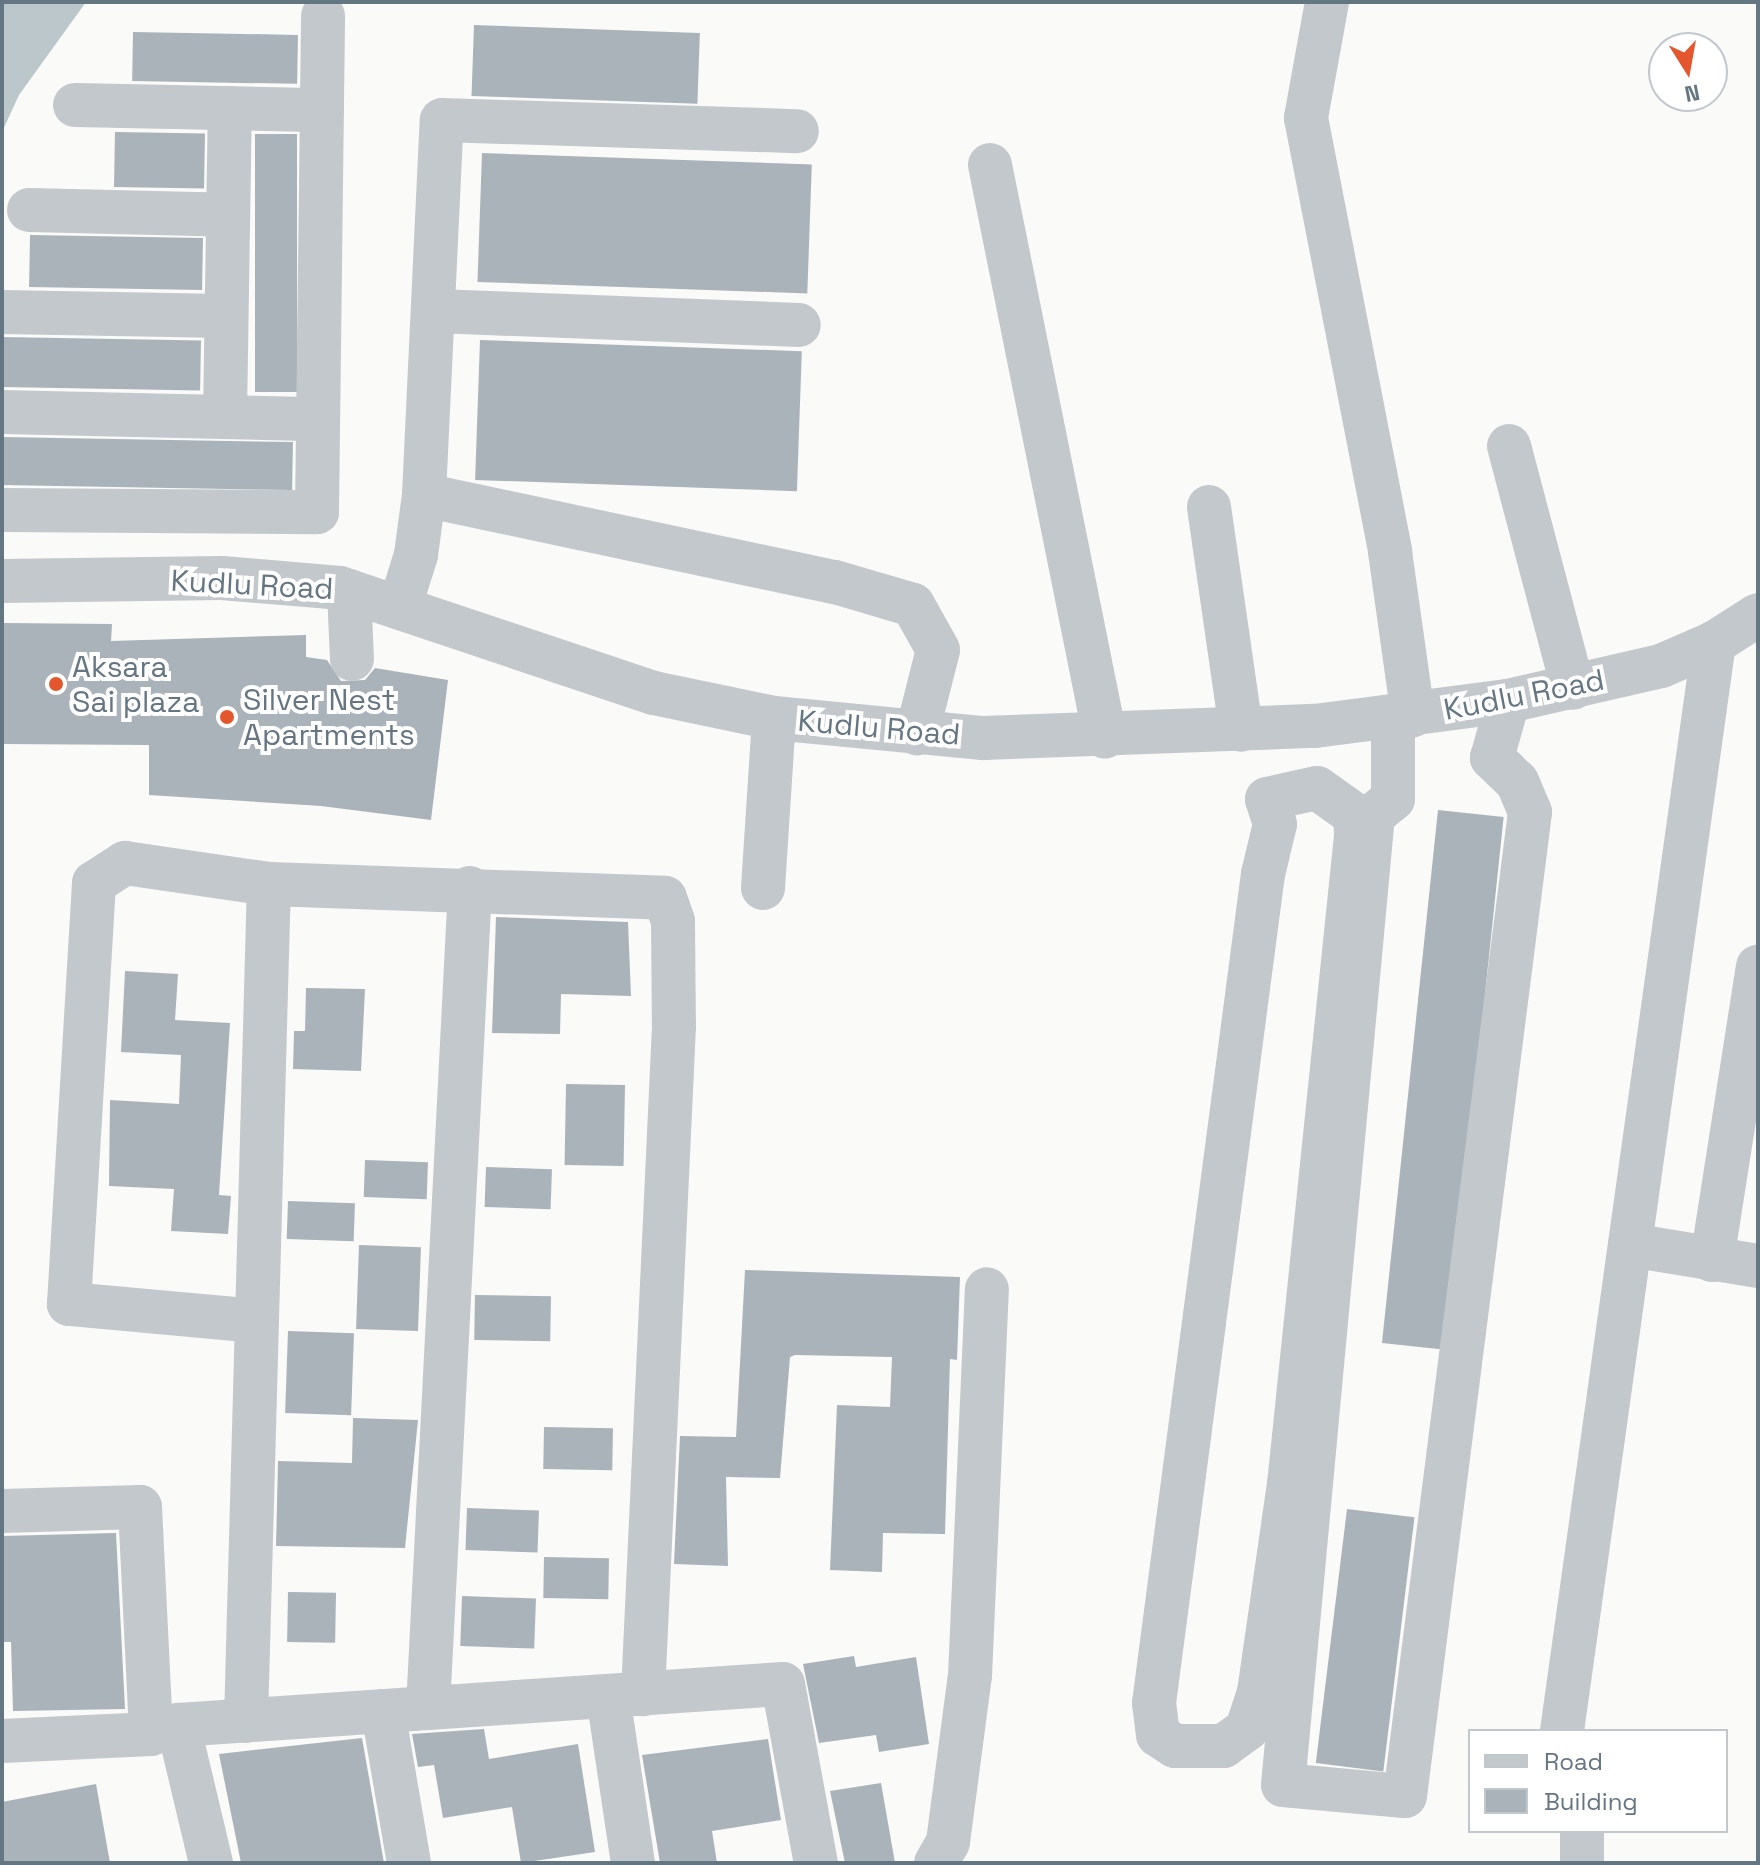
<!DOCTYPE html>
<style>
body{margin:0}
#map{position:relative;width:1760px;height:1865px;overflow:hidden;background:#fafaf8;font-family:"Space Grotesk",sans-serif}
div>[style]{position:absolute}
.water>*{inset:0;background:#bbc7cb}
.building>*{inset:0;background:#aab3b9;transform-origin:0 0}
.minor>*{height:44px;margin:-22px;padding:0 22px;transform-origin:22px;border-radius:22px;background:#c3c8cc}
.dots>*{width:22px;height:22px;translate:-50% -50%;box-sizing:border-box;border:4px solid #fff;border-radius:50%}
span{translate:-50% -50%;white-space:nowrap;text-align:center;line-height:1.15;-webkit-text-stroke:8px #fff;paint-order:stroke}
.street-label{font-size:30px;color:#657683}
.poi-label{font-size:30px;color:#657683}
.left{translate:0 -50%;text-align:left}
.frame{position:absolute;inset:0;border:4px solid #657683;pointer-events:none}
.legend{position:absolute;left:1468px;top:1729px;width:260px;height:104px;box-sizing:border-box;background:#fff;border:2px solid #c1c8cd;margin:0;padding:10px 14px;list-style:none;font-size:24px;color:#657683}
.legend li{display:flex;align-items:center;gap:16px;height:40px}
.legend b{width:40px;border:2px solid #c1c8cd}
.north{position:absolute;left:1648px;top:32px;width:80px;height:80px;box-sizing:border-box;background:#fff;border:2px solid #c1c8cd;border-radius:50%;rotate:169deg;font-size:22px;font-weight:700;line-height:32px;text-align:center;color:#657683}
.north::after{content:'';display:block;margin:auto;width:28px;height:36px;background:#e4572e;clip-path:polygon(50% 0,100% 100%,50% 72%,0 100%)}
</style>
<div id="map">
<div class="water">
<div style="clip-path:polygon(2px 2px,86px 2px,19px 95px,2px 132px)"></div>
</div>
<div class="building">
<div style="left:474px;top:25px;width:226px;height:71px;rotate:2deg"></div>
<div style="left:133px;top:32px;width:165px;height:49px;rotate:1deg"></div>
<div style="left:115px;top:132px;width:90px;height:55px;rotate:1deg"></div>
<div style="left:255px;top:134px;width:42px;height:258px"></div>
<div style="left:482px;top:153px;width:330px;height:129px;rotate:2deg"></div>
<div style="left:30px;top:235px;width:173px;height:52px;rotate:1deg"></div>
<div style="left:2px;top:337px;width:199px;height:50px;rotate:1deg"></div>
<div style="left:480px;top:340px;width:322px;height:140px;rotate:2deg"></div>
<div style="left:2px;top:437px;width:291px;height:48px;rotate:1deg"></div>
<div style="clip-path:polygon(2px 623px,112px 624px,111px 641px,306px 635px,306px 657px,327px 660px,341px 681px,365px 680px,375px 668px,448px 680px,431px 820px,321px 806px,149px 795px,149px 745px,2px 744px)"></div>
<div style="left:1438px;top:810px;width:66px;height:536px;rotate:6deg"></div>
<div style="clip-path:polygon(496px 917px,628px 922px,631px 996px,561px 994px,560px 1034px,492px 1033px)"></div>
<div style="clip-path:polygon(125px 971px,178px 974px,175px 1020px,230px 1023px,219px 1195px,231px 1196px,228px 1234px,171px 1231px,174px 1189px,109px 1186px,110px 1100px,179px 1104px,181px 1055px,121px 1052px)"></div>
<div style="clip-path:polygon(306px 988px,365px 989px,361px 1071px,293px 1069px,294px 1031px,305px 1031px)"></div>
<div style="left:566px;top:1084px;width:59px;height:81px;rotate:1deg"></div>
<div style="left:365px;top:1160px;width:63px;height:37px;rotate:2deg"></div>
<div style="left:486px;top:1167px;width:66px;height:40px;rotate:2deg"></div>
<div style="left:288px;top:1201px;width:67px;height:38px;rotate:2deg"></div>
<div style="left:359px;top:1245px;width:62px;height:84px;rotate:2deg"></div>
<div style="clip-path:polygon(745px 1270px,960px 1277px,957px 1360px,950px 1359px,945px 1534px,883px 1533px,882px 1572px,830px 1570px,837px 1405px,890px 1407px,892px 1357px,795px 1355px,790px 1357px,780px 1478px,726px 1477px,728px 1566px,674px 1564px,680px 1436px,736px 1437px)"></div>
<div style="left:475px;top:1295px;width:76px;height:45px;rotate:1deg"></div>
<div style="left:288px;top:1331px;width:66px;height:82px;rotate:2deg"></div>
<div style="clip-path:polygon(353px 1418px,418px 1420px,405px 1548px,276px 1546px,278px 1461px,352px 1463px)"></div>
<div style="left:544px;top:1427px;width:69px;height:42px;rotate:1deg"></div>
<div style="left:467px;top:1508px;width:72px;height:42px;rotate:2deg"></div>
<div style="left:1347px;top:1509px;width:68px;height:256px;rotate:7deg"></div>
<div style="clip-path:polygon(116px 1533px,125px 1709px,13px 1711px,11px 1642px,2px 1642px,2px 1536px)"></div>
<div style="left:544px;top:1557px;width:65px;height:41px;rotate:1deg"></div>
<div style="left:288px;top:1592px;width:48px;height:50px;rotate:1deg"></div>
<div style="left:462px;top:1596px;width:74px;height:50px;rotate:2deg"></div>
<div style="clip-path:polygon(854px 1656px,856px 1667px,916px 1657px,929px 1744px,879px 1752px,876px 1735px,819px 1743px,803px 1664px)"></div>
<div style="clip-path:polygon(484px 1729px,489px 1759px,578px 1744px,595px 1852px,521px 1863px,512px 1807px,443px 1818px,434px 1765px,418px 1767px,412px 1734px)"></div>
<div style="clip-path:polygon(362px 1738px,384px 1863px,241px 1863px,219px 1754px)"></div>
<div style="clip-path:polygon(768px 1739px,781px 1820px,712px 1831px,717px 1863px,660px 1863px,642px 1755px)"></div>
<div style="clip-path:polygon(881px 1783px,895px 1863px,845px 1863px,830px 1791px)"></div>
<div style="clip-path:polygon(96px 1784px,110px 1863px,2px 1863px,2px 1802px)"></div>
</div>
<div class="minor">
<div style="left:1327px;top:2px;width:118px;rotate:100.3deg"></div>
<div style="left:1306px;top:118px;width:442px;rotate:79deg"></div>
<div style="left:1390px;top:552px;width:165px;rotate:82deg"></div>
<div style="left:75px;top:105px;width:247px;rotate:1.2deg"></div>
<div style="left:990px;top:165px;width:583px;rotate:78.63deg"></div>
<div style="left:29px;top:210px;width:199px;rotate:1.4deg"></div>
<div style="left:435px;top:311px;width:364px;rotate:2.2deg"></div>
<div style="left:2px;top:312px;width:224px;rotate:1deg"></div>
<div style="left:2px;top:412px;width:316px;rotate:1.3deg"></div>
<div style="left:225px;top:417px;width:309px;rotate:-89.1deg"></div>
<div style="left:1509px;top:446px;width:250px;rotate:75.2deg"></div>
<div style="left:424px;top:495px;width:420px;rotate:12deg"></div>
<div style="left:835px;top:582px;width:81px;rotate:16.4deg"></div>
<div style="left:913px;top:605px;width:51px;rotate:60.9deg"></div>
<div style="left:938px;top:650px;width:86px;rotate:104.2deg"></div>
<div style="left:1209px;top:507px;width:225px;rotate:81.8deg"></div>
<div style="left:2px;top:510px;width:315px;rotate:0.4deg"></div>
<div style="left:317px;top:512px;width:496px;rotate:-89.3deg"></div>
<div style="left:2px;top:581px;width:220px;rotate:-0.8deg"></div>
<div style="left:222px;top:578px;width:118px;rotate:4.8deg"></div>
<div style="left:340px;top:588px;width:331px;rotate:18.5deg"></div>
<div style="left:654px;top:693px;width:123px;rotate:11.8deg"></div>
<div style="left:774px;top:718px;width:210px;rotate:5.5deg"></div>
<div style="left:983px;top:738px;width:332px;rotate:-2.1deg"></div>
<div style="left:1315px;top:726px;width:195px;rotate:-7.4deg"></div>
<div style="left:1508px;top:701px;width:157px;rotate:-12.9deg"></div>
<div style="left:1661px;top:666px;width:58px;rotate:-23.5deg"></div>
<div style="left:1714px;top:643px;width:52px;rotate:-32.5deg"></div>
<div style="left:349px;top:591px;width:68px;rotate:87.5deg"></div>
<div style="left:400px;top:606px;width:53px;rotate:-72.6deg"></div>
<div style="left:416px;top:555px;width:61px;rotate:-82.4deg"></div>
<div style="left:424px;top:495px;width:375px;rotate:-87.3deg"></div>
<div style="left:442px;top:120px;width:355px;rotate:1.8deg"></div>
<div style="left:1393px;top:716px;width:83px;rotate:90deg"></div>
<div style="left:1393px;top:799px;width:26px;rotate:141deg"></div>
<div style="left:1373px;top:815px;width:974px;rotate:95.3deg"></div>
<div style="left:1283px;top:1785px;width:122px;rotate:5.2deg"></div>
<div style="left:1405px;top:1796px;width:992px;rotate:-82.76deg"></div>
<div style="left:1530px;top:812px;width:33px;rotate:-113deg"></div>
<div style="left:1517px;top:782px;width:35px;rotate:-136deg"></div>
<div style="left:1492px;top:758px;width:59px;rotate:-74.3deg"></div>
<div style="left:1317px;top:788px;width:47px;rotate:35.4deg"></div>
<div style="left:1355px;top:815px;width:21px;rotate:87deg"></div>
<div style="left:1356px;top:836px;width:651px;rotate:95.9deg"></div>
<div style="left:1289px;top:1484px;width:210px;rotate:98.2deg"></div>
<div style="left:1259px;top:1692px;width:39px;rotate:108deg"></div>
<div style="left:1247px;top:1729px;width:29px;rotate:144deg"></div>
<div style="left:1224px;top:1746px;width:49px;rotate:180deg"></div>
<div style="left:1175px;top:1746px;width:20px;rotate:-147deg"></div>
<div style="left:1158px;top:1735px;width:32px;rotate:-97deg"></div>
<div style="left:1154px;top:1703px;width:836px;rotate:-82.51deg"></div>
<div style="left:1263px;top:874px;width:51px;rotate:-76.5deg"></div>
<div style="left:1275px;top:824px;width:26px;rotate:-108deg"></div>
<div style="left:1267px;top:799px;width:51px;rotate:-12.4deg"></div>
<div style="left:763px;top:888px;width:170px;rotate:-86.3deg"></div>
<div style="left:1630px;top:1245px;width:130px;rotate:9.3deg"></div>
<div style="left:1712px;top:1260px;width:297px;rotate:-81.1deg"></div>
<div style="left:257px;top:1321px;width:189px;rotate:-174.8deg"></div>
<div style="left:69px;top:1304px;width:422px;rotate:-86.6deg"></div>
<div style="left:94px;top:883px;width:37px;rotate:-33deg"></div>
<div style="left:125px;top:863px;width:146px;rotate:8.3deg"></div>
<div style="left:269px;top:884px;width:396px;rotate:2deg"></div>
<div style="left:665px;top:898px;width:24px;rotate:71deg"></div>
<div style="left:673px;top:921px;width:105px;rotate:89.5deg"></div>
<div style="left:674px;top:1026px;width:669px;rotate:92.66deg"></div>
<div style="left:2px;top:1511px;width:138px;rotate:-1.7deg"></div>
<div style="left:140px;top:1507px;width:227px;rotate:87.2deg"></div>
<div style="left:151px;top:1734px;width:149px;rotate:177.3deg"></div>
<div style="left:608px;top:1696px;width:169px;rotate:81.5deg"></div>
<div style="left:428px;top:1708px;width:821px;rotate:-87.07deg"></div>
<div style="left:383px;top:1711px;width:154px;rotate:80.3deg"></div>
<div style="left:246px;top:1721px;width:837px;rotate:-88.43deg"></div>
<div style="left:1562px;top:1731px;width:1099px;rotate:-82.05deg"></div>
<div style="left:1582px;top:1831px;width:32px;rotate:90deg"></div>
<div style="left:211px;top:1863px;width:142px;rotate:-103.4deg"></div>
<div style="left:178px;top:1725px;width:606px;rotate:-3.88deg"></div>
<div style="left:783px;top:1684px;width:182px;rotate:79.6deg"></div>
<div style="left:936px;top:1863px;width:24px;rotate:-60deg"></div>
<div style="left:948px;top:1842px;width:167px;rotate:-82.5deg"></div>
<div style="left:970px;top:1676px;width:387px;rotate:-87.5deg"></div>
</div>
<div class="dots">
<div style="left:56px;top:684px;background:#e4572e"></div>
<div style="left:227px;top:717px;background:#e4572e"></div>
</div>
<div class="street-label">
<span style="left:252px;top:585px;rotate:3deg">Kudlu Road</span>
<span style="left:1524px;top:695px;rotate:-11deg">Kudlu Road</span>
<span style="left:879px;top:728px;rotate:5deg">Kudlu Road</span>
</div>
<div class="poi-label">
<span class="left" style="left:72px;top:684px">Aksara<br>Sai plaza</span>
<span class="left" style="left:243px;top:717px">Silver Nest<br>Apartments</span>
</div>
<div class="frame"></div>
<ul class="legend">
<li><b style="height:10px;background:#c3c8cc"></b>Road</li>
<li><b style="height:22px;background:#aab3b9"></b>Building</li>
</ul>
<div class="north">N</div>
</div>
